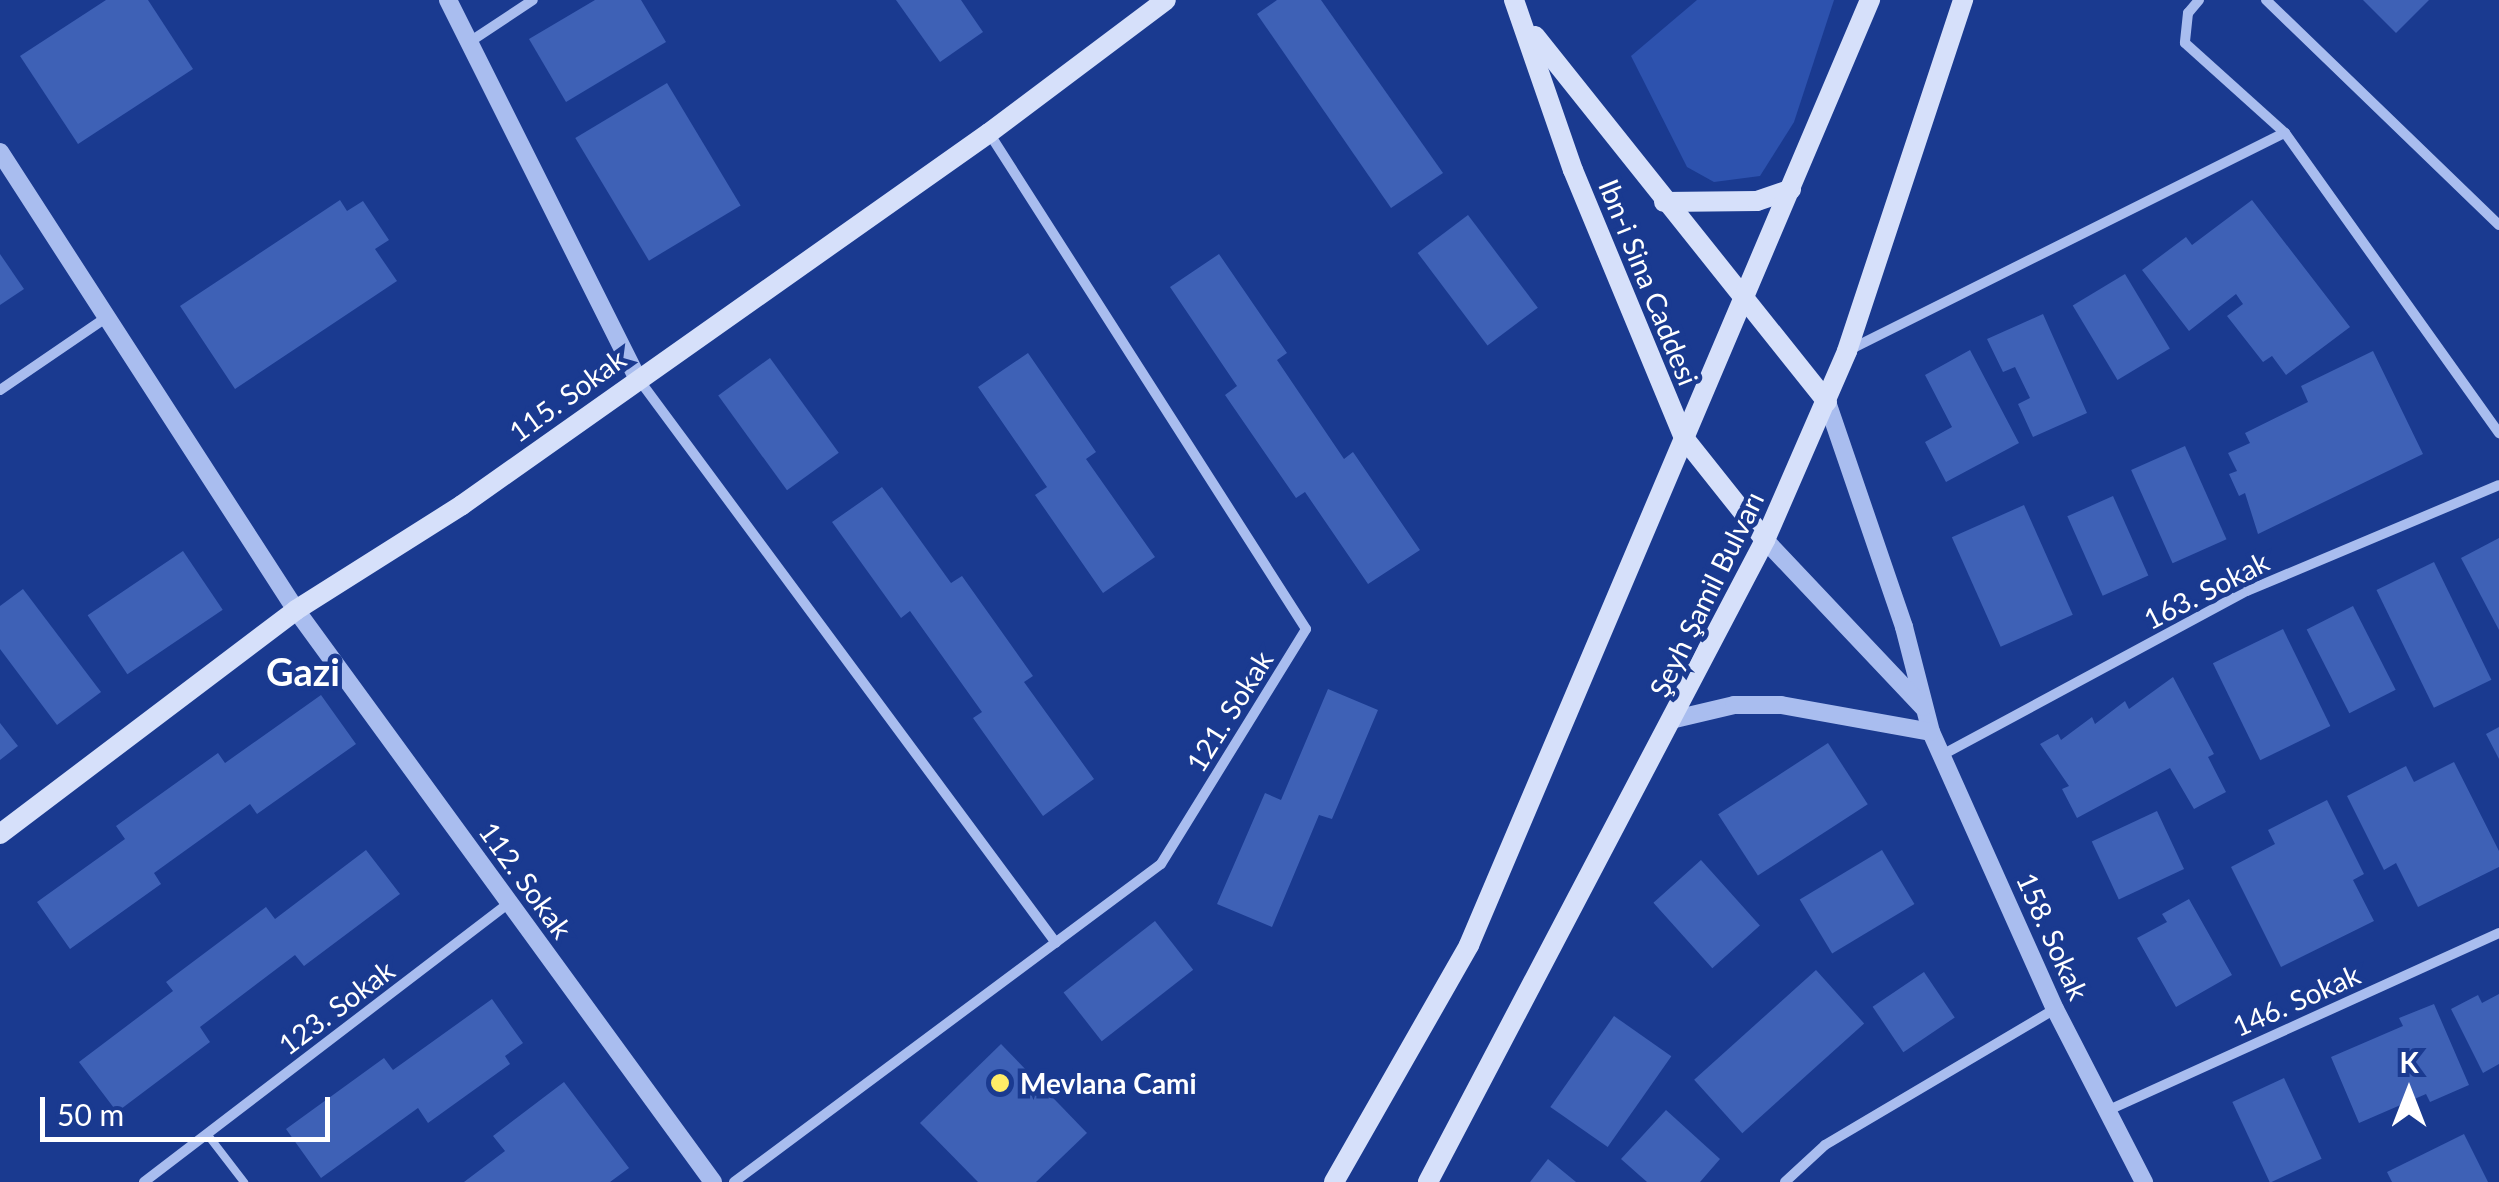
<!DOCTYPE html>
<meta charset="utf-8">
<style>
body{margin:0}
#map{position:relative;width:2499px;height:1182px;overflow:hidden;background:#1a3a90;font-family:Lato,sans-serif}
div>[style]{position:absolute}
.green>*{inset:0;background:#2d52ae}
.building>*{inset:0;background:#3e61b6;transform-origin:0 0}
.service>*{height:8px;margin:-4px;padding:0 4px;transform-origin:4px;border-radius:4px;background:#a9bdef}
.minor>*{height:10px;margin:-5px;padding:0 5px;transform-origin:5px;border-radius:5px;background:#a9bdef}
.tertiary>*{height:18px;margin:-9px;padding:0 9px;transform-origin:9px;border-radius:9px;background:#a9bdef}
.secondary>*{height:20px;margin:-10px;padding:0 10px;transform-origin:10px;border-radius:10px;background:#d6e0fa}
.dots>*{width:28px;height:28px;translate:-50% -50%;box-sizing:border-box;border:5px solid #1a3a90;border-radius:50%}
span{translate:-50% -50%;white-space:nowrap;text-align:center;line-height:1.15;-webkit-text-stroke:9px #1a3a90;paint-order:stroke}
.street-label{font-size:28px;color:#fff}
.poi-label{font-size:28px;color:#fff;font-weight:700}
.left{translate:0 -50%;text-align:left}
.district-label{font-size:38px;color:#fff;font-weight:700}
.north{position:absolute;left:2359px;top:1042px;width:100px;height:100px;-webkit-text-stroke:8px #1a3a90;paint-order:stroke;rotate:0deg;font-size:28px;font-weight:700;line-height:40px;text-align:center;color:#fff}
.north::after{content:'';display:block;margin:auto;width:35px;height:45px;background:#fff;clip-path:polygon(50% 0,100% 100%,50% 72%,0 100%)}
.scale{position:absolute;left:40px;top:1097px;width:290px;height:45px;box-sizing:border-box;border:5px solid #fff;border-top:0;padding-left:12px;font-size:30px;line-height:35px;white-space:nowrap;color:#fff;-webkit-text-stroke:8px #1a3a90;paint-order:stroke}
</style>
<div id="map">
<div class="green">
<div style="clip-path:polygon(1697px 0,1834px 0,1794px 122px,1760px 176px,1714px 182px,1687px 167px,1631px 56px)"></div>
</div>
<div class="building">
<div style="clip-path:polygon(106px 0,148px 0,193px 69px,78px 144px,20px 56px)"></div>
<div style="clip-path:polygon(595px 0,641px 0,666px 42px,566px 102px,529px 39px)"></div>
<div style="clip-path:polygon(896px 0,961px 0,983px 32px,940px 62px)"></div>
<div style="clip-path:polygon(1277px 0,1321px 0,1443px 173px,1391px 208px,1257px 14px)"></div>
<div style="clip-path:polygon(2363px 0,2429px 0,2396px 33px)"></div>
<div style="left:667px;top:83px;width:143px;height:107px;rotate:59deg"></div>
<div style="clip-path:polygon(340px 200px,347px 211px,363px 201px,389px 240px,375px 249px,397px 281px,235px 389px,180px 306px)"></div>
<div style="clip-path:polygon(2252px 200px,2350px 327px,2286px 375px,2272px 356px,2263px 362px,2227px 316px,2243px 304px,2236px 294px,2189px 331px,2142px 270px,2186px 237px,2192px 245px)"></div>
<div style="left:1468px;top:215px;width:116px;height:63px;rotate:53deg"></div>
<div style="clip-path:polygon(0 254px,24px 289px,0 305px)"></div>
<div style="clip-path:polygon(1219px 254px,1287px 353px,1277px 360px,1344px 459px,1353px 452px,1420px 550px,1368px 584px,1305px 492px,1296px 498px,1225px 395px,1237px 386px,1170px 287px)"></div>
<div style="left:2125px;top:274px;width:87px;height:61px;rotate:59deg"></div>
<div style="clip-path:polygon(2043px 314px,2087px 413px,2033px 437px,2018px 404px,2030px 398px,2015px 367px,2003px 372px,1987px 339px)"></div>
<div style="clip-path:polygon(1970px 350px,2019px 443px,1946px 482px,1925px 442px,1952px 427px,1925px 375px)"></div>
<div style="clip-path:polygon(2373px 351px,2423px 454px,2258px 534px,2245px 493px,2239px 496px,2229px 474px,2237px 471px,2228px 453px,2250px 443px,2245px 433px,2308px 402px,2301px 386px)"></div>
<div style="clip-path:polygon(1028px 353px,1096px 452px,1086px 459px,1155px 557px,1103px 593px,1035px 495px,1047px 487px,978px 387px)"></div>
<div style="left:770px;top:358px;width:117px;height:64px;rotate:54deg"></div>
<div style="left:2185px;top:446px;width:102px;height:59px;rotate:66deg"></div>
<div style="clip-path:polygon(882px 487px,951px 583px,962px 576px,1033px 676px,1024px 682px,1094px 779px,1043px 816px,973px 718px,982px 712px,910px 611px,901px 618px,832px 522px)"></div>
<div style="left:2113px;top:496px;width:87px;height:50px;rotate:66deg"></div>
<div style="left:2024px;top:505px;width:120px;height:79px;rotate:66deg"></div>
<div style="clip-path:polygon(2499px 538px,2499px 630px,2461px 558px)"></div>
<div style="left:183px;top:551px;width:71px;height:115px;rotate:56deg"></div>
<div style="left:2434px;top:562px;width:131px;height:64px;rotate:64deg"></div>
<div style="clip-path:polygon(23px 589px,101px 692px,57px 725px,0 649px,0 606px)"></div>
<div style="left:2353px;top:606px;width:94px;height:52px;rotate:63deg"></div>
<div style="left:2283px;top:629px;width:108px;height:78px;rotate:64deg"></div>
<div style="clip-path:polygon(2173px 677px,2214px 754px,2208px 757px,2226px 792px,2194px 809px,2170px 768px,2077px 818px,2062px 789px,2069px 786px,2040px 744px,2058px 734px,2061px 740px,2092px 717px,2095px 724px,2125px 701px,2129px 709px)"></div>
<div style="clip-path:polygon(1328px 689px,1378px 710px,1332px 819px,1319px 815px,1272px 927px,1217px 904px,1265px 793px,1281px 800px)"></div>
<div style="clip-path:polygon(321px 695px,356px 744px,257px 814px,250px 804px,154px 873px,161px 884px,70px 949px,37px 902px,125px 839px,116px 826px,218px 753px,225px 763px)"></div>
<div style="clip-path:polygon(0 723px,18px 746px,0 760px)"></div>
<div style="clip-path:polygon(2499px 727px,2499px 759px,2486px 734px)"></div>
<div style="left:1828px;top:743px;width:73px;height:131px;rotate:57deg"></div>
<div style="clip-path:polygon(2454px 762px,2499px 851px,2499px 867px,2418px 907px,2396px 863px,2384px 870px,2347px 796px,2406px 766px,2414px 782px)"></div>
<div style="clip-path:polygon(2327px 800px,2364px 874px,2353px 880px,2374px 921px,2281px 967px,2231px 867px,2275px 844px,2268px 830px)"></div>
<div style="left:2157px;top:811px;width:64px;height:72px;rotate:65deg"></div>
<div style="clip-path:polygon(366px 850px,400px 894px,304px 966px,295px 955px,200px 1027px,210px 1042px,117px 1112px,79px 1062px,173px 991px,166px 982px,266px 907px,275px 919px)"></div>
<div style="left:1882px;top:850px;width:63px;height:96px;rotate:59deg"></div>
<div style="left:1701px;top:860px;width:88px;height:64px;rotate:48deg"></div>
<div style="clip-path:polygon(2189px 899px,2232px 975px,2176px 1007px,2137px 938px,2167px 922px,2162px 914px)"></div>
<div style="left:1155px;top:921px;width:62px;height:116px;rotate:52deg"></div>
<div style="left:1816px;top:970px;width:72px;height:164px;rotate:48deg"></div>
<div style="left:1924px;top:972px;width:55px;height:62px;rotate:56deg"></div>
<div style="clip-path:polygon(2499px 994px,2499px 1064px,2483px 1073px,2451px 1009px,2478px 995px,2482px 1003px)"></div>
<div style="clip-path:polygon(492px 999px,523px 1043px,505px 1056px,510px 1064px,428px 1123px,418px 1108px,321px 1178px,286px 1129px,384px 1058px,393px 1070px)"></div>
<div style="clip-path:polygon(2434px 1004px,2469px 1085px,2430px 1102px,2426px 1094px,2359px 1123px,2331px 1057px,2403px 1026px,2399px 1018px)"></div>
<div style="left:1614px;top:1016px;width:70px;height:111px;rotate:35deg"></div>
<div style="clip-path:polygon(1001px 1044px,1087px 1133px,1036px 1182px,978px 1182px,920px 1123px)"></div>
<div style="left:2284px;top:1078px;width:89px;height:57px;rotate:65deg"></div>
<div style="clip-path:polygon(564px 1082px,629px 1168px,610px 1182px,464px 1182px,505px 1151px,493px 1136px)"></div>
<div style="clip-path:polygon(1666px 1110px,1720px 1159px,1700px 1182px,1647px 1182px,1621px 1159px)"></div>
<div style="clip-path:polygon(2464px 1134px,2488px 1182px,2392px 1182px,2387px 1172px)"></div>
<div style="clip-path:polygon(1548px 1159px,1576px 1182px,1530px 1182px)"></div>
</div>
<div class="service">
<div style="left:207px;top:1134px;width:61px;rotate:52.4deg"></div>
</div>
<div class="minor">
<div style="left:2199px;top:0;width:17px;rotate:130deg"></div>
<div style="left:2188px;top:13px;width:30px;rotate:96deg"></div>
<div style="left:2185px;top:43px;width:135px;rotate:42deg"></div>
<div style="left:2285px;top:133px;width:369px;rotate:54.5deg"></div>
<div style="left:2266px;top:0;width:324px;rotate:44deg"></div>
<div style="left:471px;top:41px;width:74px;rotate:-33.5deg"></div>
<div style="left:1847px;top:351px;width:489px;rotate:-26.5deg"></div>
<div style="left:637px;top:377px;width:704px;rotate:53.49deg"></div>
<div style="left:0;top:390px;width:126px;rotate:-34.3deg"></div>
<div style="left:1942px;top:755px;width:346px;rotate:-28.3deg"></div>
<div style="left:2247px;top:591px;width:273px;rotate:-22.8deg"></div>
<div style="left:2111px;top:1109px;width:426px;rotate:-24.4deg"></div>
<div style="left:144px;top:1182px;width:459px;rotate:-37.4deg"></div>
<div style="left:734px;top:1182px;width:532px;rotate:-36.68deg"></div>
<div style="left:1161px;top:864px;width:276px;rotate:-58.3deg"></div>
<div style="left:1306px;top:629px;width:589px;rotate:-122.58deg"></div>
<div style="left:1785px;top:1182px;width:54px;rotate:-42.8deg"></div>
<div style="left:1825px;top:1145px;width:267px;rotate:-30.6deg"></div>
</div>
<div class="tertiary">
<div style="left:448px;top:0;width:422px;rotate:63.4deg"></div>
<div style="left:0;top:152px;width:545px;rotate:57.13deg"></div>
<div style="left:296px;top:610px;width:708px;rotate:53.91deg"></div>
<div style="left:1827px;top:402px;width:238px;rotate:71.1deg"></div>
<div style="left:1904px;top:627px;width:108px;rotate:75.6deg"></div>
<div style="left:1931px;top:732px;width:303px;rotate:65.9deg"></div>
<div style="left:2055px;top:1009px;width:195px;rotate:62.8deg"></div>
<div style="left:1765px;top:540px;width:230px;rotate:46.6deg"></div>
<div style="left:1675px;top:719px;width:61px;rotate:-13.3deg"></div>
<div style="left:1734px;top:705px;width:47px"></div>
<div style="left:1781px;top:705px;width:152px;rotate:10.2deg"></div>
</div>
<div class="secondary">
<div style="left:1514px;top:0;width:180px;rotate:70.9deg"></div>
<div style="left:1573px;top:170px;width:290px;rotate:67.5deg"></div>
<div style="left:1684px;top:438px;width:130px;rotate:51.5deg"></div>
<div style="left:1535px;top:36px;width:468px;rotate:51.4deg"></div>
<div style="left:1664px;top:202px;width:93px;rotate:-0.6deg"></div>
<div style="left:1757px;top:201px;width:36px;rotate:-19deg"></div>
<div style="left:0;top:834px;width:371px;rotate:-37.1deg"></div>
<div style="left:296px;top:610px;width:196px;rotate:-32.3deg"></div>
<div style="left:462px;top:505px;width:645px;rotate:-35.22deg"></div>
<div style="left:989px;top:133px;width:221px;rotate:-36.9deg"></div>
<div style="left:1334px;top:1182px;width:273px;rotate:-60.3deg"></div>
<div style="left:1469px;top:945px;width:1027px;rotate:-67.01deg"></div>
<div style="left:1428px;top:1182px;width:725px;rotate:-62.3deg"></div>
<div style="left:1765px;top:540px;width:206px;rotate:-66.5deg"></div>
<div style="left:1847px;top:351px;width:370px;rotate:-71.7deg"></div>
</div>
<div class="dots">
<div style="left:1000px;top:1083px;background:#ffec67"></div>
</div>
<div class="street-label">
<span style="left:1649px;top:282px;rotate:68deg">Ibn-i Sina Caddesi</span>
<span style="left:567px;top:395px;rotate:-36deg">115. Sokak</span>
<span style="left:2206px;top:590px;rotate:-27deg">163. Sokak</span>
<span style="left:1706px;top:594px;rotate:-64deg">Şeyh Şamil Bulvarı</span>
<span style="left:1229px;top:711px;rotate:-58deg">121. Sokak</span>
<span style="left:526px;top:880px;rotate:54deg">112. Sokak</span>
<span style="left:2053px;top:936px;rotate:66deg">158. Sokak</span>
<span style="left:2296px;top:1000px;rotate:-24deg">146. Sokak</span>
<span style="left:336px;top:1007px;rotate:-37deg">123. Sokak</span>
</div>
<div class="poi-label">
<span class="left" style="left:1020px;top:1083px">Mevlana Cami</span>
</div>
<div class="district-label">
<span style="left:303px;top:672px">Gazi</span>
</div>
<div class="north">K</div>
<div class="scale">50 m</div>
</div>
